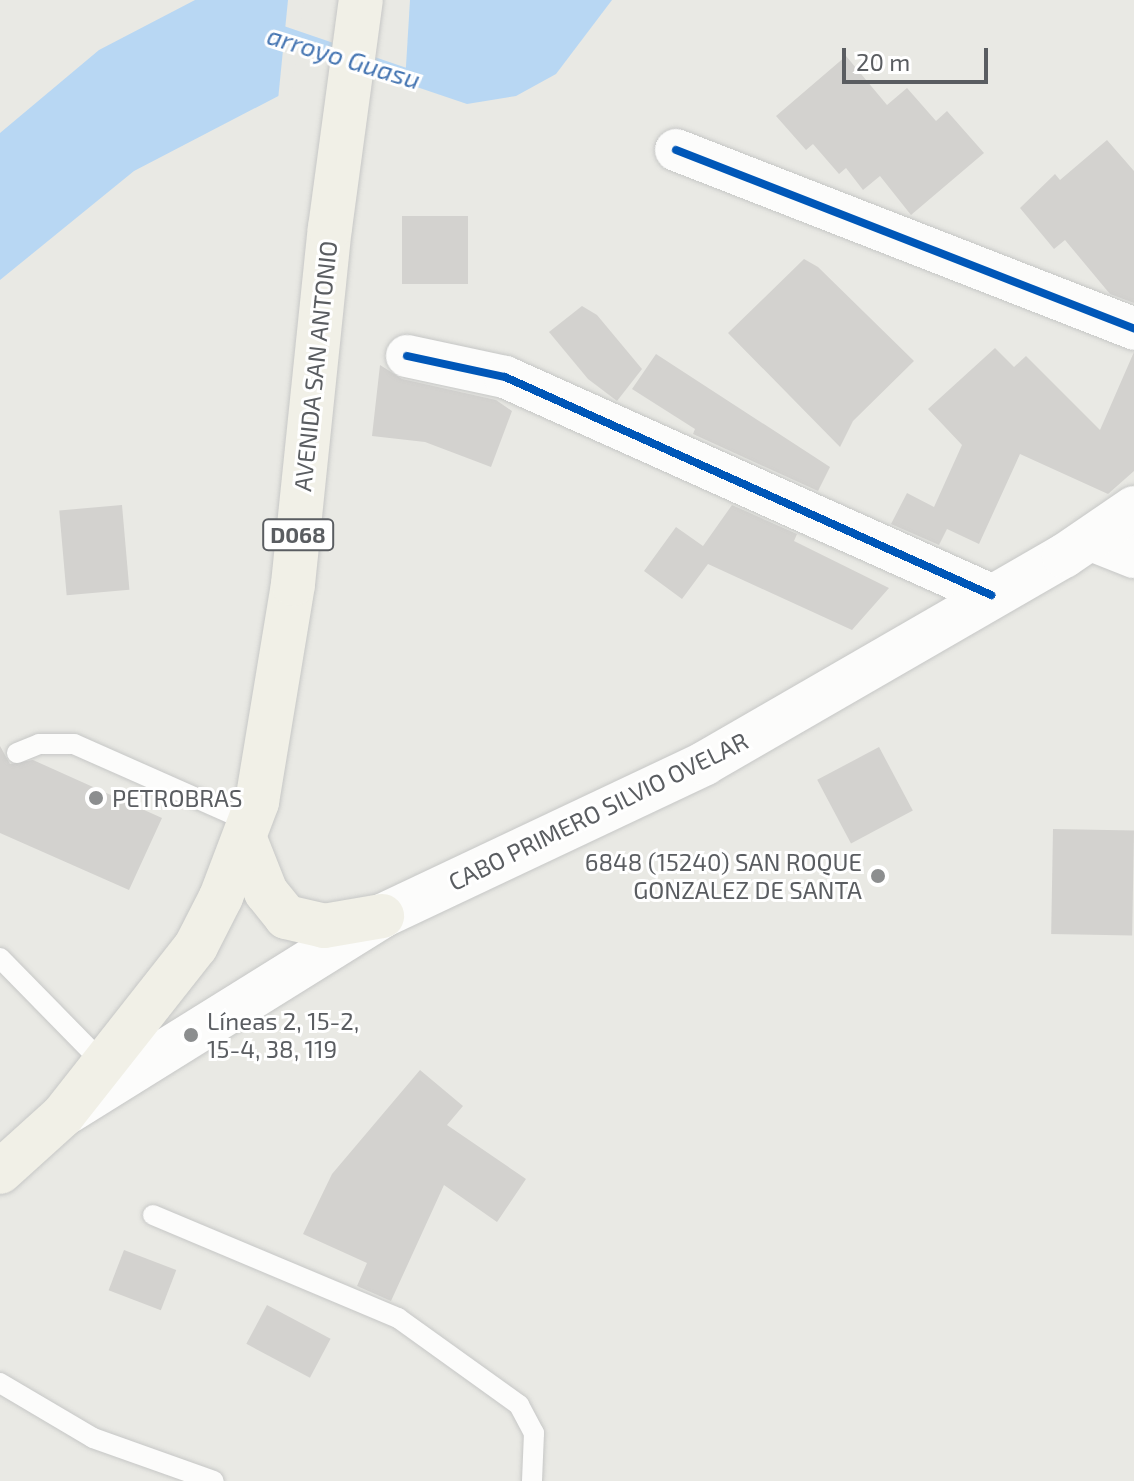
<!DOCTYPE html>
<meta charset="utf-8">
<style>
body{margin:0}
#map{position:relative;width:1134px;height:1481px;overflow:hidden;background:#e9e9e4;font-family:"Exo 2",sans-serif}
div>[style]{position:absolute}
.water>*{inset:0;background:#b8d7f3}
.pier>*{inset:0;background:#e9e9e4}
.stream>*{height:14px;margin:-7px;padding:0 7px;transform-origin:7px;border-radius:7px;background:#b8d7f3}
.building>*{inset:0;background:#d3d2cf;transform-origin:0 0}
.roads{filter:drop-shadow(0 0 2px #c6c7c6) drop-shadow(0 0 2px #c6c7c6)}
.lane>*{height:20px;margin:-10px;padding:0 10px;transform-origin:10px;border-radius:10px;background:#fcfcfb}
.street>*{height:42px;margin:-21px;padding:0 21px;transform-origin:21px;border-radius:21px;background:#fcfcfb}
.secondary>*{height:44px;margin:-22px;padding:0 22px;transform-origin:22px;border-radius:22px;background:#fcfcfb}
.primary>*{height:44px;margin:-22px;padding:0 22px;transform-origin:22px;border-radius:22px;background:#f1f0e7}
.cycleway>*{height:8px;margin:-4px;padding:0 4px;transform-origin:4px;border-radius:4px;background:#0057b8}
.dots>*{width:22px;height:22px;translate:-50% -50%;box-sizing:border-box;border:4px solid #fff;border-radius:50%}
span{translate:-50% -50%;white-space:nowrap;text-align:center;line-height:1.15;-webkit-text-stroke:6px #fff;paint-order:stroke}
.shield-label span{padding:2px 6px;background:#fff;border:2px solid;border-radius:6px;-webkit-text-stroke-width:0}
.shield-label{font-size:22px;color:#5a5d61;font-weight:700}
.street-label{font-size:24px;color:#5a5d61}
.poi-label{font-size:24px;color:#5a5d61}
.left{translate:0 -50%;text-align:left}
.right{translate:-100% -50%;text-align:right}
.water-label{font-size:26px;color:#4575b2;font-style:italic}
.scale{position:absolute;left:842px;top:48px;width:146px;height:36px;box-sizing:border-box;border:4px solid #5a5d61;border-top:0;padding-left:10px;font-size:24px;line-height:28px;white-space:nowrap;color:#5a5d61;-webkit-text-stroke:6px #fff;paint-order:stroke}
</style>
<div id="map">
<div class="water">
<div style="clip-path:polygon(195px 0,300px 0,288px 91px,134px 171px,0 280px,0 133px,99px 50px)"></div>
<div style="clip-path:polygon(410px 0,612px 0,556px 74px,516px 96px,467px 104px,405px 83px)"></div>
</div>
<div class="pier">
<div style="clip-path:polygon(288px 0,304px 0,292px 92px,278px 100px)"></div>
</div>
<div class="stream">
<div style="left:280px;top:32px;width:151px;rotate:18.9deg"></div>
</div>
<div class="building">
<div style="clip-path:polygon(846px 56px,887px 105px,907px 88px,936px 121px,947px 111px,984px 153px,911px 215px,880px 176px,863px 190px,846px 168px,839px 174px,813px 144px,806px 150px,776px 116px)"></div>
<div style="clip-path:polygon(1107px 140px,1134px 171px,1134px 303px,1110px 294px,1065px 240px,1054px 249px,1020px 208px,1055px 174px,1060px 180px)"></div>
<div style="left:402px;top:216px;width:66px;height:68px"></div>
<div style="clip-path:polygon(804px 259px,818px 267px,914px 361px,853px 421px,840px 447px,728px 333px)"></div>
<div style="clip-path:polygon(582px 306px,597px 315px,642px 369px,617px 401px,588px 379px,549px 332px)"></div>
<div style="clip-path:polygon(995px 348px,1014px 367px,1026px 356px,1100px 430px,1134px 352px,1134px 471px,1108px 494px,1020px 454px,979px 544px,947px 529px,939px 545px,891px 524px,907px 493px,934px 507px,962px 445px,928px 409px)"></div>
<div style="clip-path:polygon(656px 354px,830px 467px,818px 491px,693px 434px,695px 429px,632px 389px)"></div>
<div style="clip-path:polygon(380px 365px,402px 379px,496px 400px,512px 411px,491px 467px,425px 442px,372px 436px)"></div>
<div style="left:122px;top:505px;width:85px;height:63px;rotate:85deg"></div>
<div style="clip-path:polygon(732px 505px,797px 534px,794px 541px,889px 588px,852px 630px,708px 564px,682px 599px,644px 571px,676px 527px,703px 546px)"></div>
<div style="clip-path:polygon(0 746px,10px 764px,33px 760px,162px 818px,129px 890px,0 833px)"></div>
<div style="left:879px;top:747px;width:72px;height:70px;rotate:62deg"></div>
<div style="left:1053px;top:829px;width:81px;height:105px;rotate:1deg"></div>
<div style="clip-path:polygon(420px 1070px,463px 1106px,447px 1125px,526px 1179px,497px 1222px,444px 1185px,391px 1301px,357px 1286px,367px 1263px,303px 1234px,332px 1174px)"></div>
<div style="left:124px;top:1250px;width:56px;height:43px;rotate:21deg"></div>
<div style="left:267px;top:1305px;width:72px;height:44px;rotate:28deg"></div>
</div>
<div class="roads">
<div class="lane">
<div style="left:17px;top:753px;width:24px;rotate:-22deg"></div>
<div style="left:39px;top:744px;width:35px"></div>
<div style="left:74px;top:744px;width:193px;rotate:23.9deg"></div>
<div style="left:0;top:958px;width:147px;rotate:45.6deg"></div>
<div style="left:153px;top:1215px;width:266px;rotate:22.8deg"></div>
<div style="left:398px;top:1318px;width:149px;rotate:35.7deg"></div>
<div style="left:519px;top:1405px;width:32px;rotate:62deg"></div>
<div style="left:534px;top:1433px;width:48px;rotate:92.4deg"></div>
<div style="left:0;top:1383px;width:108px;rotate:30.6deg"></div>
<div style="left:93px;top:1438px;width:128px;rotate:19.6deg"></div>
</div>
<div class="street">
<div style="left:676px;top:150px;width:492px;rotate:21.3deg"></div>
<div style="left:407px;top:356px;width:100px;rotate:12.1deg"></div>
<div style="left:505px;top:377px;width:533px;rotate:24.16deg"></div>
<div style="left:1091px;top:540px;width:46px;rotate:21.6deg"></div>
</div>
<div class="secondary">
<div style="left:69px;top:1111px;width:369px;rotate:-31.9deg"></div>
<div style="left:382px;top:916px;width:357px;rotate:-25.3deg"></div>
<div style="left:705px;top:763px;width:414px;rotate:-30deg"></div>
<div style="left:1064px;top:556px;width:85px;rotate:-34.4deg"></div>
</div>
<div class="primary">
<div style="left:245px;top:839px;width:57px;rotate:68.4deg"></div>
<div style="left:266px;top:892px;width:32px;rotate:51deg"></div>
<div style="left:286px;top:917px;width:39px;rotate:13deg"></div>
<div style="left:324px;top:926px;width:59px;rotate:-9.8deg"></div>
<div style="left:0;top:1172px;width:85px;rotate:-42.1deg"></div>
<div style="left:63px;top:1115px;width:215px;rotate:-51.8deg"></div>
<div style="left:196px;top:946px;width:55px;rotate:-63deg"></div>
<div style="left:221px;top:897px;width:102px;rotate:-69.2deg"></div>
<div style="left:257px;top:802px;width:221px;rotate:-80.6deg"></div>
<div style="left:293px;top:584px;width:358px;rotate:-84.1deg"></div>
<div style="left:330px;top:228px;width:230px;rotate:-82.3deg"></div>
</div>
</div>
<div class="cycleway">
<div style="left:676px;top:150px;width:492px;rotate:21.3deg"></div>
<div style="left:407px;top:356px;width:100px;rotate:12.1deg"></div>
<div style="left:505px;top:377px;width:533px;rotate:24.16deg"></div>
</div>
<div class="dots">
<div style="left:96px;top:798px;background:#8c8e8f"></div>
<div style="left:878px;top:876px;background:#8c8e8f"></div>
<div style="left:191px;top:1035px;background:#8c8e8f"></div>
</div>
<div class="shield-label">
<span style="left:298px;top:535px">D068</span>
</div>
<div class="street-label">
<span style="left:315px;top:366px;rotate:-84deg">AVENIDA SAN ANTONIO</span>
<span style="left:598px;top:811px;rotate:-26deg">CABO PRIMERO SILVIO OVELAR</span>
</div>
<div class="poi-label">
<span class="left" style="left:112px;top:798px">PETROBRAS</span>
<span class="right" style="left:862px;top:876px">6848 (15240) SAN ROQUE<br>GONZALEZ DE SANTA</span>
<span class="left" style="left:207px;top:1035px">Líneas 2, 15-2,<br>15-4, 38, 119</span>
</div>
<div class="water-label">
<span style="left:344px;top:57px;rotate:17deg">arroyo Guasu</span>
</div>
<div class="scale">20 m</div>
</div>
